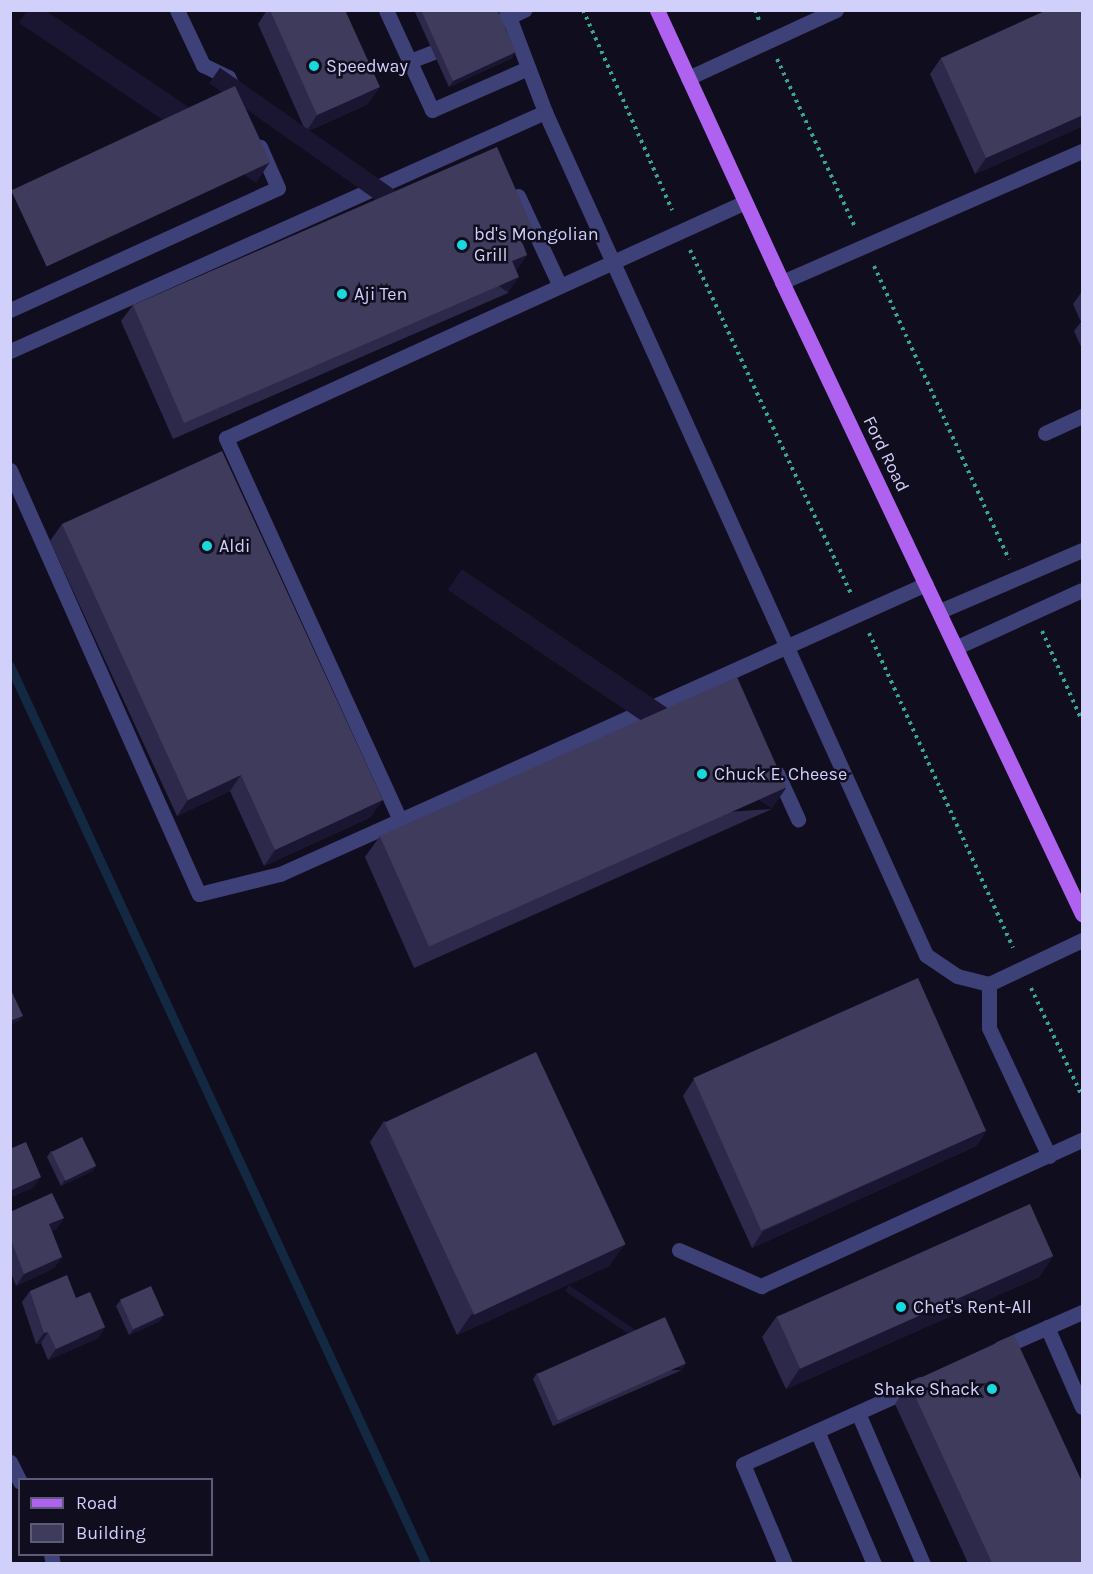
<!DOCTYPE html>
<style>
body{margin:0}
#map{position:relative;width:1093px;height:1574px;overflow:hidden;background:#100e1e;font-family:Karla,sans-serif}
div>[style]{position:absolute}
.stream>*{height:9px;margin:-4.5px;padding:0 4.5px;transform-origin:4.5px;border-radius:4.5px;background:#132942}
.path>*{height:4px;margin-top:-2px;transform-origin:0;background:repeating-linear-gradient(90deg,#39a496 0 3px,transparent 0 7.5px)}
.minor>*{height:15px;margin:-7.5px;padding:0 7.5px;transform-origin:7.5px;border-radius:7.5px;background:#3e4078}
.major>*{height:15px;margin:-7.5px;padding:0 7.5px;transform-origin:7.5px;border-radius:7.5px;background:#af62ef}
.wall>*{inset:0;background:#2c294a}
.shaded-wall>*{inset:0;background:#1a1631;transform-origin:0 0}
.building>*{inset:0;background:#3e3b5d;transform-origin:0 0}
.dots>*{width:16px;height:16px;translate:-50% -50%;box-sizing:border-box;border:3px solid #100e1e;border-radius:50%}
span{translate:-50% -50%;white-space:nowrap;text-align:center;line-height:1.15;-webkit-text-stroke:5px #100e1e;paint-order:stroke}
.poi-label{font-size:18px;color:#d1d0fa}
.left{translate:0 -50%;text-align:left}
.right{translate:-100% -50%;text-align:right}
.street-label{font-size:18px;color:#d1d0fa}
.frame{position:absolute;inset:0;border:12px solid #d1d0fa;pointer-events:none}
.legend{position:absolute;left:18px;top:1478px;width:195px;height:78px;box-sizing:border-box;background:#100e1e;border:2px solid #5d5c76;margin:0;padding:8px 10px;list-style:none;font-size:18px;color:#d1d0fa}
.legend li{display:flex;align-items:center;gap:12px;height:30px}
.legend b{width:30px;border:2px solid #5d5c76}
</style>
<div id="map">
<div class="stream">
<div style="left:10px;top:666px;width:990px;rotate:65.14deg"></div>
</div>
<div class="path">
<div style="left:583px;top:10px;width:219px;rotate:66deg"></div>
<div style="left:755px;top:10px;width:11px;rotate:68deg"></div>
<div style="left:777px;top:59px;width:185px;rotate:65.1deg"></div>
<div style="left:690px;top:250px;width:379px;rotate:64.9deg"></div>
<div style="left:874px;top:266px;width:323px;rotate:65.3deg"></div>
<div style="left:1042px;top:631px;width:98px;rotate:66deg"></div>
<div style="left:869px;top:633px;width:346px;rotate:65.4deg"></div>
<div style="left:1031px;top:988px;width:119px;rotate:64.7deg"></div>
</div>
<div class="minor">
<div style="left:177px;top:10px;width:61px;rotate:64.7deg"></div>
<div style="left:203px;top:65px;width:28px;rotate:26deg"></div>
<div style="left:228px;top:77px;width:29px;rotate:65deg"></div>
<div style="left:386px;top:10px;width:110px;rotate:65.3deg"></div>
<div style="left:432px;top:110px;width:105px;rotate:-23.6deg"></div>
<div style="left:506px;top:10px;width:8px;rotate:67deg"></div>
<div style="left:509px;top:17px;width:17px;rotate:-25deg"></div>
<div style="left:496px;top:23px;width:14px;rotate:-25deg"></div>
<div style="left:509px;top:17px;width:102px;rotate:69.2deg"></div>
<div style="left:410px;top:61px;width:25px;rotate:-21deg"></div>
<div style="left:688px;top:78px;width:163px;rotate:-24.7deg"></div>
<div style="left:518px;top:196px;width:99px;rotate:65deg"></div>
<div style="left:782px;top:282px;width:327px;rotate:-23.6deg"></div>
<div style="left:10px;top:310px;width:294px;rotate:-24.5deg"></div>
<div style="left:278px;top:188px;width:45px;rotate:-113.7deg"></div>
<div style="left:10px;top:351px;width:586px;rotate:-24.07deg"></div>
<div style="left:545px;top:112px;width:925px;rotate:65.68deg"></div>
<div style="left:926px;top:955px;width:37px;rotate:34deg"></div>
<div style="left:957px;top:976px;width:33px;rotate:14deg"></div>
<div style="left:1045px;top:433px;width:41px;rotate:-24.7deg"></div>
<div style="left:10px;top:470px;width:464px;rotate:66deg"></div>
<div style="left:199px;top:894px;width:83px;rotate:-13.9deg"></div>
<div style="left:280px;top:874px;width:708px;rotate:-24.18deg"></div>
<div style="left:940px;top:611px;width:155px;rotate:-23.2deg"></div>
<div style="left:957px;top:647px;width:137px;rotate:-24.5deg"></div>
<div style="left:777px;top:773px;width:51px;rotate:65.5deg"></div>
<div style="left:400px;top:820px;width:420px;rotate:-114.5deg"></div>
<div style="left:226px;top:438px;width:570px;rotate:-24.45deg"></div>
<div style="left:1049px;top:1156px;width:141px;rotate:-115.1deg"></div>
<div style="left:989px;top:1028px;width:44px;rotate:-90deg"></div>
<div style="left:989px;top:984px;width:103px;rotate:-25.3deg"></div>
<div style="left:679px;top:1250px;width:90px;rotate:23.7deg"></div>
<div style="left:761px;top:1286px;width:353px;rotate:-24.5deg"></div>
<div style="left:1047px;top:1327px;width:87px;rotate:66.4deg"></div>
<div style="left:1000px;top:1348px;width:90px;rotate:-23.7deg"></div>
<div style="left:858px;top:1413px;width:164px;rotate:66.7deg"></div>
<div style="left:817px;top:1431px;width:145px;rotate:66.8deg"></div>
<div style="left:10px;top:1462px;width:22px;rotate:63deg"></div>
<div style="left:51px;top:1554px;width:10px;rotate:79deg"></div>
<div style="left:785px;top:1564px;width:108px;rotate:-112.8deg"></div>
<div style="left:743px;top:1464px;width:195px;rotate:-24.2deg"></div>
</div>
<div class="major">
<div style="left:657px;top:10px;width:299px;rotate:65.3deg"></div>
<div style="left:782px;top:282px;width:700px;rotate:64.61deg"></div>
</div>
<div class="wall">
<div style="clip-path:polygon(267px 10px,345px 10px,368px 104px,306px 132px,258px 24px)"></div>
<div style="clip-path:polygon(414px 10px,497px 10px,512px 58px,449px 87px)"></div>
<div style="clip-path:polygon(1083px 10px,1083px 126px,975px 174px,930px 74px,941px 58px)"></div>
<div style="clip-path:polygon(523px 244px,527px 255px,516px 270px,508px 293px,173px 439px,121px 321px,133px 305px)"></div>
<div style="clip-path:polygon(1083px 290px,1083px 351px,1074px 331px,1081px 322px,1073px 304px)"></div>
<div style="clip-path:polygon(62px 524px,371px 817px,264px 866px,230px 791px,177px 816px,50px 541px)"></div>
<div style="clip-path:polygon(772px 809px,414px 968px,365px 857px,380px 836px)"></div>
<div style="clip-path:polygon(694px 1079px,987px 1130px,976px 1146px,752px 1248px,683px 1096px)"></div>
<div style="clip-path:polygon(384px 1121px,624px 1245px,609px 1266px,457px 1335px,370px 1142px)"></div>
<div style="clip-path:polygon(51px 1151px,96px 1166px,92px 1171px,61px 1186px,47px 1157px)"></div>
<div style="clip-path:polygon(10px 1212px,64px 1218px,56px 1229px,52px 1231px,62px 1257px,54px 1268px,16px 1286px,10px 1270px)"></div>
<div style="clip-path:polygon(1053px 1256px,1039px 1277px,786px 1389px,762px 1337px,777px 1316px)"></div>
<div style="clip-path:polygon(30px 1291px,76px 1298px,105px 1327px,98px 1338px,48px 1360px,41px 1343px,36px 1344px,22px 1302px)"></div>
<div style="clip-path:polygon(120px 1301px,160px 1321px,129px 1335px,116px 1306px)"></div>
<div style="clip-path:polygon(682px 1370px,553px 1426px,533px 1379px,537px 1373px)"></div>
<div style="clip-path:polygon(909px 1383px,1083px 1563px,968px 1563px,895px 1404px)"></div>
</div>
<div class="shaded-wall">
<div style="clip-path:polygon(516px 52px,512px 58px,449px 87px,453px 81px)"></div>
<div style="clip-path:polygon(380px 87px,368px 104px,306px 132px,317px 115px)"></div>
<div style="clip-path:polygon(1083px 115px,1083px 126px,975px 174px,986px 158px)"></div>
<div style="left:270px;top:162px;width:25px;height:286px;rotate:124deg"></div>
<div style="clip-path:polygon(533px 229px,522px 245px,519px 235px)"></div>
<div style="clip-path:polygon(527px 255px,516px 271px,512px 261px)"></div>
<div style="left:519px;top:277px;width:19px;height:365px;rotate:125deg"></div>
<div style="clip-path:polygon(241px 775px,230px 791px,177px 816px,188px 800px)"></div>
<div style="left:786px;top:788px;width:25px;height:391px;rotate:124deg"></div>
<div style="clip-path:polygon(383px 800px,371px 817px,264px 866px,275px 850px)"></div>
<div style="clip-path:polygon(23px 1016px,19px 1021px,10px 1025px,10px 1021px)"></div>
<div style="clip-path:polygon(987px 1130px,976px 1146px,752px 1248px,763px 1231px)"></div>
<div style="clip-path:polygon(96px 1166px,92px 1171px,61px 1186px,65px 1180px)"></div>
<div style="clip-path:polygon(41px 1177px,33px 1188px,10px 1198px,10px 1191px)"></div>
<div style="clip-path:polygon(64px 1218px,56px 1229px,41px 1235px,49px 1224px)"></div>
<div style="clip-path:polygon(624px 1245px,609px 1266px,457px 1335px,471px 1315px)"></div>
<div style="clip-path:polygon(1053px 1256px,1039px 1277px,786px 1389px,800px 1368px)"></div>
<div style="clip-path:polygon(62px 1257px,54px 1268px,16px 1286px,24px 1274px)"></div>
<div style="clip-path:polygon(164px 1315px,160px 1321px,129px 1335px,133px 1330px)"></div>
<div style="clip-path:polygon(105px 1327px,98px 1338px,48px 1360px,56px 1349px)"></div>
<div style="clip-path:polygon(48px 1332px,41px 1343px,36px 1344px,44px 1333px)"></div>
<div style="left:686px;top:1364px;width:7px;height:141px;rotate:124deg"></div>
</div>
<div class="building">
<div style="clip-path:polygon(270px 10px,345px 10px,380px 87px,317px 115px)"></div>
<div style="clip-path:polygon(421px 10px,497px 10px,516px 52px,453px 81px)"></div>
<div style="clip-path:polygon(1047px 10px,1083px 10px,1083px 115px,986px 158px,941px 58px)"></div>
<div style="left:235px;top:86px;width:84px;height:247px;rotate:65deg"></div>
<div style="clip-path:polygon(497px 147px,533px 229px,519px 235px,527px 255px,512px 261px,519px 277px,184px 423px,133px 305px)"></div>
<div style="clip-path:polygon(222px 451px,383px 800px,275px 850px,241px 775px,188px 800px,62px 524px)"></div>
<div style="left:737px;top:677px;width:121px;height:391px;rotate:66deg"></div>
<div style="left:918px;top:978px;width:167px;height:246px;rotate:66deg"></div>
<div style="clip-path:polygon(10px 988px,23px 1016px,10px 1021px)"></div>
<div style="left:536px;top:1052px;width:212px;height:167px;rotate:65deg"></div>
<div style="left:82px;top:1137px;width:32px;height:34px;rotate:64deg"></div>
<div style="clip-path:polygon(26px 1142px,41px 1177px,10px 1191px,10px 1144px,12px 1148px)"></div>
<div style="clip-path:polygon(52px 1193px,64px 1218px,49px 1224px,62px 1257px,24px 1274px,10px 1237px,10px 1212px)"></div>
<div style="left:1030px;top:1204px;width:57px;height:277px;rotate:66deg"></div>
<div style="clip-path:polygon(67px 1275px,76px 1298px,90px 1292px,105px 1327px,56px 1349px,48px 1332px,44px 1333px,30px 1291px)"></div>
<div style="left:151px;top:1286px;width:32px;height:34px;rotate:66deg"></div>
<div style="left:665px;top:1317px;width:51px;height:140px;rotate:66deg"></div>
<div style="clip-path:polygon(1014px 1335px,1083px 1484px,1083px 1563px,992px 1563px,909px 1383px)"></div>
</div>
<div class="dots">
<div style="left:314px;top:66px;background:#17dadf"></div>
<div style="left:462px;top:245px;background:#17dadf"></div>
<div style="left:342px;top:294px;background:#17dadf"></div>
<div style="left:207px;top:546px;background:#17dadf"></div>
<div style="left:702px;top:774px;background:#17dadf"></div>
<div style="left:901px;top:1307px;background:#17dadf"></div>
<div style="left:992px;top:1389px;background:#17dadf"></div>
</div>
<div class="poi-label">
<span class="left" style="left:326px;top:66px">Speedway</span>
<span class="left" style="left:474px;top:245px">bd's Mongolian<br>Grill</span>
<span class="left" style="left:354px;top:294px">Aji Ten</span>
<span class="left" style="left:219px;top:546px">Aldi</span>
<span class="left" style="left:714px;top:774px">Chuck E. Cheese</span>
<span class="left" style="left:913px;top:1307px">Chet's Rent-All</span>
<span class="right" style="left:980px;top:1389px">Shake Shack</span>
</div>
<div class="street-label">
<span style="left:886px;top:454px;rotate:64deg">Ford Road</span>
</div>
<div class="frame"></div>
<ul class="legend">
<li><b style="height:8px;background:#af62ef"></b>Road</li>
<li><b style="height:16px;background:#3e3b5d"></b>Building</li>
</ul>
</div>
